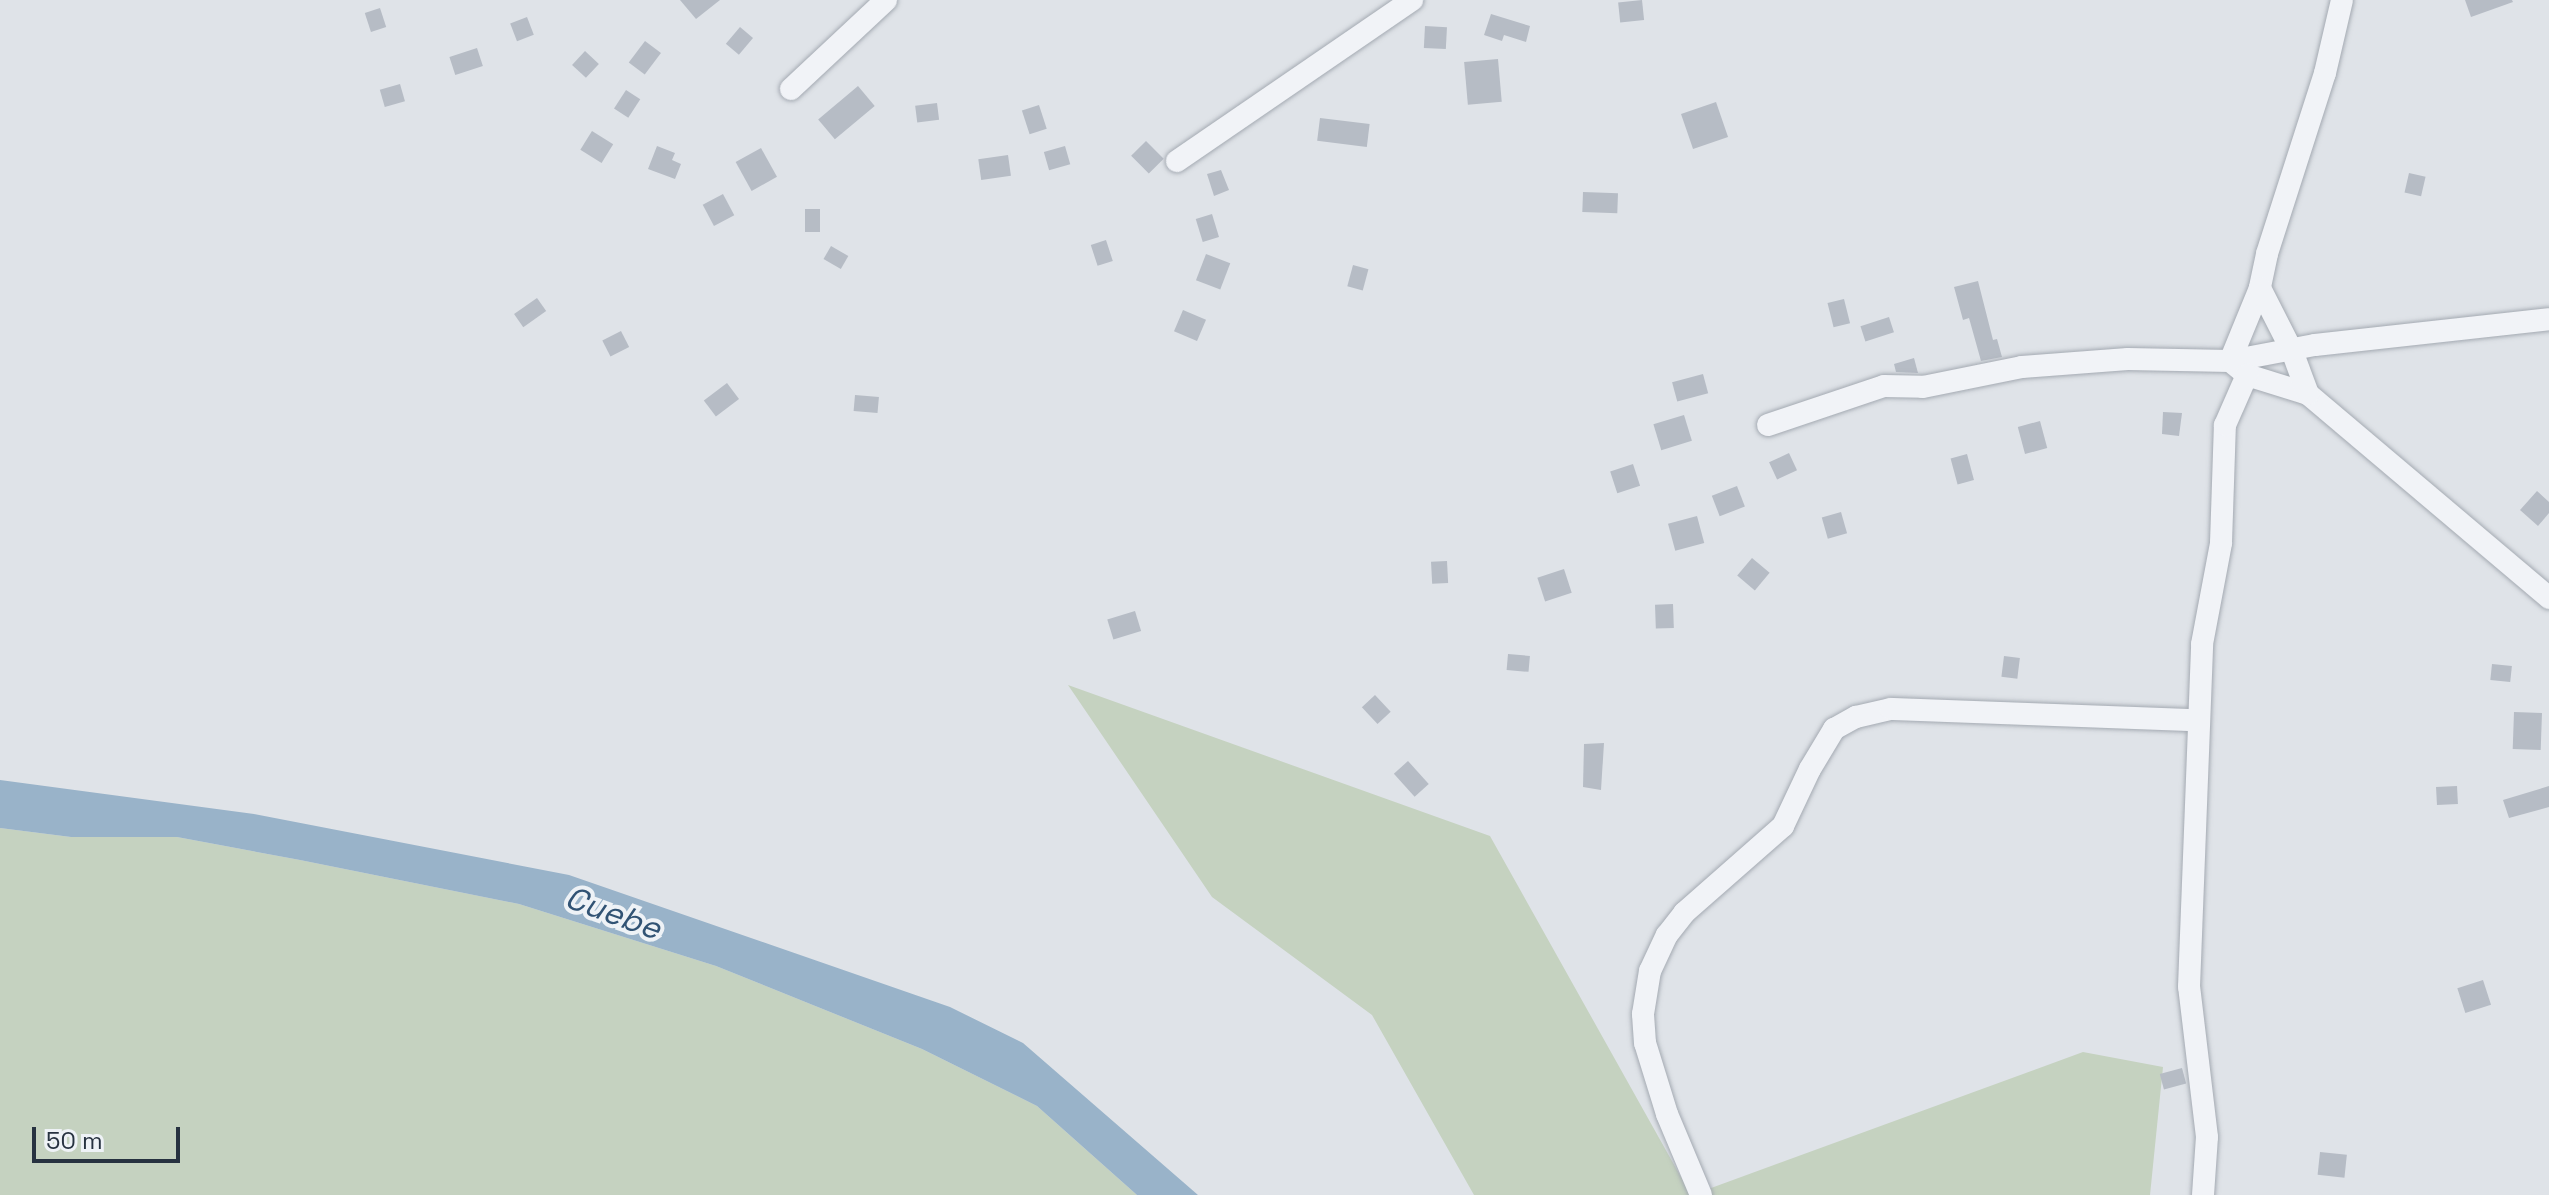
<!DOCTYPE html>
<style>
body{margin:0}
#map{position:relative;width:2549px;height:1195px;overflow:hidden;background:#dfe3e8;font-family:"Space Grotesk",sans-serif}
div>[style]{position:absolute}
.green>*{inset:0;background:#c5d2c0}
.water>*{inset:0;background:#99b3c9}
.building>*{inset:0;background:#b6bcc5;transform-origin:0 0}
.roads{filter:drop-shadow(0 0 2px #a4aab2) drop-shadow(0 0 2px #a4aab2)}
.street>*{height:22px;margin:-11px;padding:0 11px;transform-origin:11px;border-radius:11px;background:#f1f3f7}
span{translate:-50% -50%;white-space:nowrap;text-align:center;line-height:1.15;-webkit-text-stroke:8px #eef2f6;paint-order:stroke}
.water-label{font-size:32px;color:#315374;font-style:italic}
.scale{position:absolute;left:32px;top:1127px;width:148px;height:36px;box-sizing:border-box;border:4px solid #273240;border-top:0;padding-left:10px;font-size:24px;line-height:28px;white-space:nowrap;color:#273240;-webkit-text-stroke:6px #eef2f6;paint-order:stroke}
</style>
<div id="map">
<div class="green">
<div style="clip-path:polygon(1068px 685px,1490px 836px,1691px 1195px,1474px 1195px,1372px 1015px,1212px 897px)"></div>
<div style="clip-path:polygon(0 828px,71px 837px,177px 837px,300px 860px,519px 904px,716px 966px,922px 1049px,1037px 1106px,1137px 1195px,0 1195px)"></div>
<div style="clip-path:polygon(2083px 1052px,2163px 1067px,2150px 1195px,1692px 1195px)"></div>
</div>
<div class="water">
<div style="clip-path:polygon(0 780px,254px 814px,569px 875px,950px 1007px,1023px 1043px,1198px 1195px,1137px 1195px,1037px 1106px,922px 1049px,716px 966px,519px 904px,300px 860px,177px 837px,71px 837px,0 828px)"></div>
</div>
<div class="building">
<div style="clip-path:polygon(680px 0,720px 0,696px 19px)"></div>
<div style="left:1642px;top:0;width:20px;height:24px;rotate:84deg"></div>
<div style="clip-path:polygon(2465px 0,2512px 0,2513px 2px,2471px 17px)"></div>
<div style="left:380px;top:8px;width:20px;height:16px;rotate:72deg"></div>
<div style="clip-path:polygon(1491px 14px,1530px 26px,1526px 42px,1504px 35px,1502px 41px,1484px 35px)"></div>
<div style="left:527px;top:17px;width:19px;height:18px;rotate:69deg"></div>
<div style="left:1425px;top:26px;width:22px;height:22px;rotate:3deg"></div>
<div style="left:740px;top:27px;width:17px;height:22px;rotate:40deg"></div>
<div style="left:645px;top:41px;width:20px;height:27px;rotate:37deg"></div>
<div style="left:477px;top:48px;width:19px;height:29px;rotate:72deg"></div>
<div style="left:585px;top:51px;width:19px;height:19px;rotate:43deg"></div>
<div style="left:1498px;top:59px;width:43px;height:34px;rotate:85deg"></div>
<div style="left:400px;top:84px;width:18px;height:21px;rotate:74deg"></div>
<div style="left:858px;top:86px;width:26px;height:52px;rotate:50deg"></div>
<div style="left:626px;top:90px;width:17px;height:22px;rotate:33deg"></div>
<div style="left:1716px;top:102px;width:37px;height:37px;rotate:71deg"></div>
<div style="left:937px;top:103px;width:17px;height:22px;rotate:83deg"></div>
<div style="left:1039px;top:105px;width:25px;height:18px;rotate:72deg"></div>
<div style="left:1320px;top:118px;width:50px;height:23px;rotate:7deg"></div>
<div style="left:592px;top:131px;width:25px;height:22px;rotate:32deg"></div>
<div style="left:1146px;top:141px;width:25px;height:21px;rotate:45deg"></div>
<div style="clip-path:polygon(657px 146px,675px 153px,672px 160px,681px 164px,675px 179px,648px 169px)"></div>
<div style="left:1065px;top:146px;width:19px;height:22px;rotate:74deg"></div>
<div style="left:761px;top:148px;width:33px;height:29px;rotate:61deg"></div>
<div style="left:1008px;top:155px;width:21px;height:30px;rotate:82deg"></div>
<div style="clip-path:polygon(1221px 170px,1229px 190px,1214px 196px,1207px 174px)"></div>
<div style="left:2409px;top:173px;width:17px;height:20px;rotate:13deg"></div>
<div style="left:1583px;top:192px;width:35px;height:20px;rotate:2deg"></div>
<div style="left:723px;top:194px;width:24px;height:23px;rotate:62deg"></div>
<div style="left:805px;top:209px;width:15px;height:23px"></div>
<div style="left:1212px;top:214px;width:24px;height:17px;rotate:73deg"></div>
<div style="left:1106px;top:240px;width:22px;height:16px;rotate:72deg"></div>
<div style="left:831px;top:246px;width:20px;height:15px;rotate:30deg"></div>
<div style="left:1206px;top:254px;width:26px;height:28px;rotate:21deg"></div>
<div style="left:1353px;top:265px;width:16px;height:22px;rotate:15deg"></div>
<div style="clip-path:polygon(1978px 281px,1993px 340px,1997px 339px,2002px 357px,1981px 361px,1969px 318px,1963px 320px,1954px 287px)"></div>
<div style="left:537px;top:298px;width:16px;height:28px;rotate:55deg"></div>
<div style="left:1844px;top:299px;width:25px;height:17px;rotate:76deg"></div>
<div style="left:1183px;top:310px;width:25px;height:23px;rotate:23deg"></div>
<div style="left:1889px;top:317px;width:16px;height:30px;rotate:72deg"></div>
<div style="left:621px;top:331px;width:18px;height:21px;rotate:63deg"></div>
<div style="clip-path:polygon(1914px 358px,1918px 373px,1896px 372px,1894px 364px)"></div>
<div style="left:1703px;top:374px;width:20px;height:32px;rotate:75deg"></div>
<div style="left:727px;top:383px;width:20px;height:29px;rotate:53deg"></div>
<div style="left:855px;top:395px;width:24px;height:16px;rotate:5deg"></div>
<div style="clip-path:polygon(2163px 412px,2182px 413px,2179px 436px,2162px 434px)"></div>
<div style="left:1684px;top:415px;width:27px;height:32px;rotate:73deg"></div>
<div style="left:2040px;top:421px;width:28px;height:23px;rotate:75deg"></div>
<div style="left:1789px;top:453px;width:19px;height:22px;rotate:65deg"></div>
<div style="left:1967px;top:454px;width:27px;height:17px;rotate:75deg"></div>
<div style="left:1633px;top:464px;width:23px;height:24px;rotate:72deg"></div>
<div style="left:1737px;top:486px;width:22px;height:27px;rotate:69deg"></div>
<div style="clip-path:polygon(2537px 491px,2549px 502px,2549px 513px,2538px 526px,2520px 510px)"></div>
<div style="left:1841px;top:512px;width:22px;height:20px;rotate:74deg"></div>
<div style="left:1697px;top:516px;width:28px;height:30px;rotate:75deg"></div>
<div style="left:1752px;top:558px;width:23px;height:23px;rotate:40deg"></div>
<div style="left:1447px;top:561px;width:22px;height:16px;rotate:87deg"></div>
<div style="left:1564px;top:569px;width:25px;height:28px;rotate:72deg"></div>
<div style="left:1673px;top:604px;width:24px;height:18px;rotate:88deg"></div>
<div style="left:1135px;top:611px;width:21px;height:29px;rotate:73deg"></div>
<div style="left:1508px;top:654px;width:22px;height:16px;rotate:5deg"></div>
<div style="left:2004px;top:656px;width:16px;height:21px;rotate:7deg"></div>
<div style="left:2492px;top:664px;width:20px;height:16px;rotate:6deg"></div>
<div style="left:1375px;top:695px;width:23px;height:18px;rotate:47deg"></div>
<div style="left:2514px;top:712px;width:28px;height:37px;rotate:2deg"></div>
<div style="clip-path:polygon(1604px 743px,1601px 790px,1583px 787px,1584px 744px)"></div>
<div style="left:1408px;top:761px;width:31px;height:19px;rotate:48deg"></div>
<div style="left:2457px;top:786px;width:18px;height:21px;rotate:87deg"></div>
<div style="clip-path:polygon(2549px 786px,2549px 807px,2509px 818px,2503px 800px)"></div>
<div style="left:2483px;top:980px;width:26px;height:27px;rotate:72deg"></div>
<div style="left:2182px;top:1068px;width:16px;height:23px;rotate:75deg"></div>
<div style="left:2320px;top:1152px;width:27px;height:23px;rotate:6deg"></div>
</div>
<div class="roads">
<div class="street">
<div style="left:2342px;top:0;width:75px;rotate:103.1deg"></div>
<div style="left:2325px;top:73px;width:190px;rotate:107.8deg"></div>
<div style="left:2267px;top:254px;width:35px;rotate:102deg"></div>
<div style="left:2260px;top:288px;width:79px;rotate:112.3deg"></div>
<div style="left:2230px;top:361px;width:22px;rotate:39deg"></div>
<div style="left:2247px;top:375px;width:64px;rotate:17.3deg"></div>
<div style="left:2308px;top:394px;width:316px;rotate:40.2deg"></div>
<div style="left:791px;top:89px;width:130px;rotate:-43.1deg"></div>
<div style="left:1177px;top:161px;width:285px;rotate:-34.4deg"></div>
<div style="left:2260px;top:288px;width:71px;rotate:63.1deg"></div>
<div style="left:2292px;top:351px;width:46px;rotate:69.6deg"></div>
<div style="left:1768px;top:425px;width:122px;rotate:-18.6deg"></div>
<div style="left:1884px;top:386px;width:39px;rotate:1deg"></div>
<div style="left:1923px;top:387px;width:101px;rotate:-11.4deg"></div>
<div style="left:2022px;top:367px;width:106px;rotate:-4.3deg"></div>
<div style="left:2128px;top:359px;width:102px;rotate:1.1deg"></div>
<div style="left:2230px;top:361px;width:86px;rotate:-10.7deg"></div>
<div style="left:2315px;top:345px;width:235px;rotate:-6.3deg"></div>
<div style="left:1701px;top:1195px;width:88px;rotate:-112.8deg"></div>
<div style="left:1667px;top:1114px;width:74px;rotate:-107.2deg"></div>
<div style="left:1645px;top:1043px;width:29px;rotate:-94deg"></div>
<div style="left:1643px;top:1014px;width:44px;rotate:-80.8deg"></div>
<div style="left:1650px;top:971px;width:40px;rotate:-65deg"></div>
<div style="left:1667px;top:935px;width:28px;rotate:-52deg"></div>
<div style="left:1684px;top:913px;width:132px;rotate:-41.3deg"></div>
<div style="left:1783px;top:826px;width:63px;rotate:-64.7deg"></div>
<div style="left:1810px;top:769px;width:47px;rotate:-59deg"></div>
<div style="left:1834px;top:729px;width:25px;rotate:-29deg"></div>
<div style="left:1856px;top:717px;width:36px;rotate:-13deg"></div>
<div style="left:1891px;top:709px;width:307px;rotate:2.1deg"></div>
<div style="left:2203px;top:1195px;width:58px;rotate:-86.1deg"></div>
<div style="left:2207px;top:1137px;width:151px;rotate:-96.8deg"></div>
<div style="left:2189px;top:987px;width:343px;rotate:-87.8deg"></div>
<div style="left:2202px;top:644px;width:103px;rotate:-79.3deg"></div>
<div style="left:2221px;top:543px;width:118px;rotate:-88.1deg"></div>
<div style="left:2225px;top:425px;width:55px;rotate:-66.3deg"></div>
</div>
</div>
<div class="water-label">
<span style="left:613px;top:913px;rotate:20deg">Cuebe</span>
</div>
<div class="scale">50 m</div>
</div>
